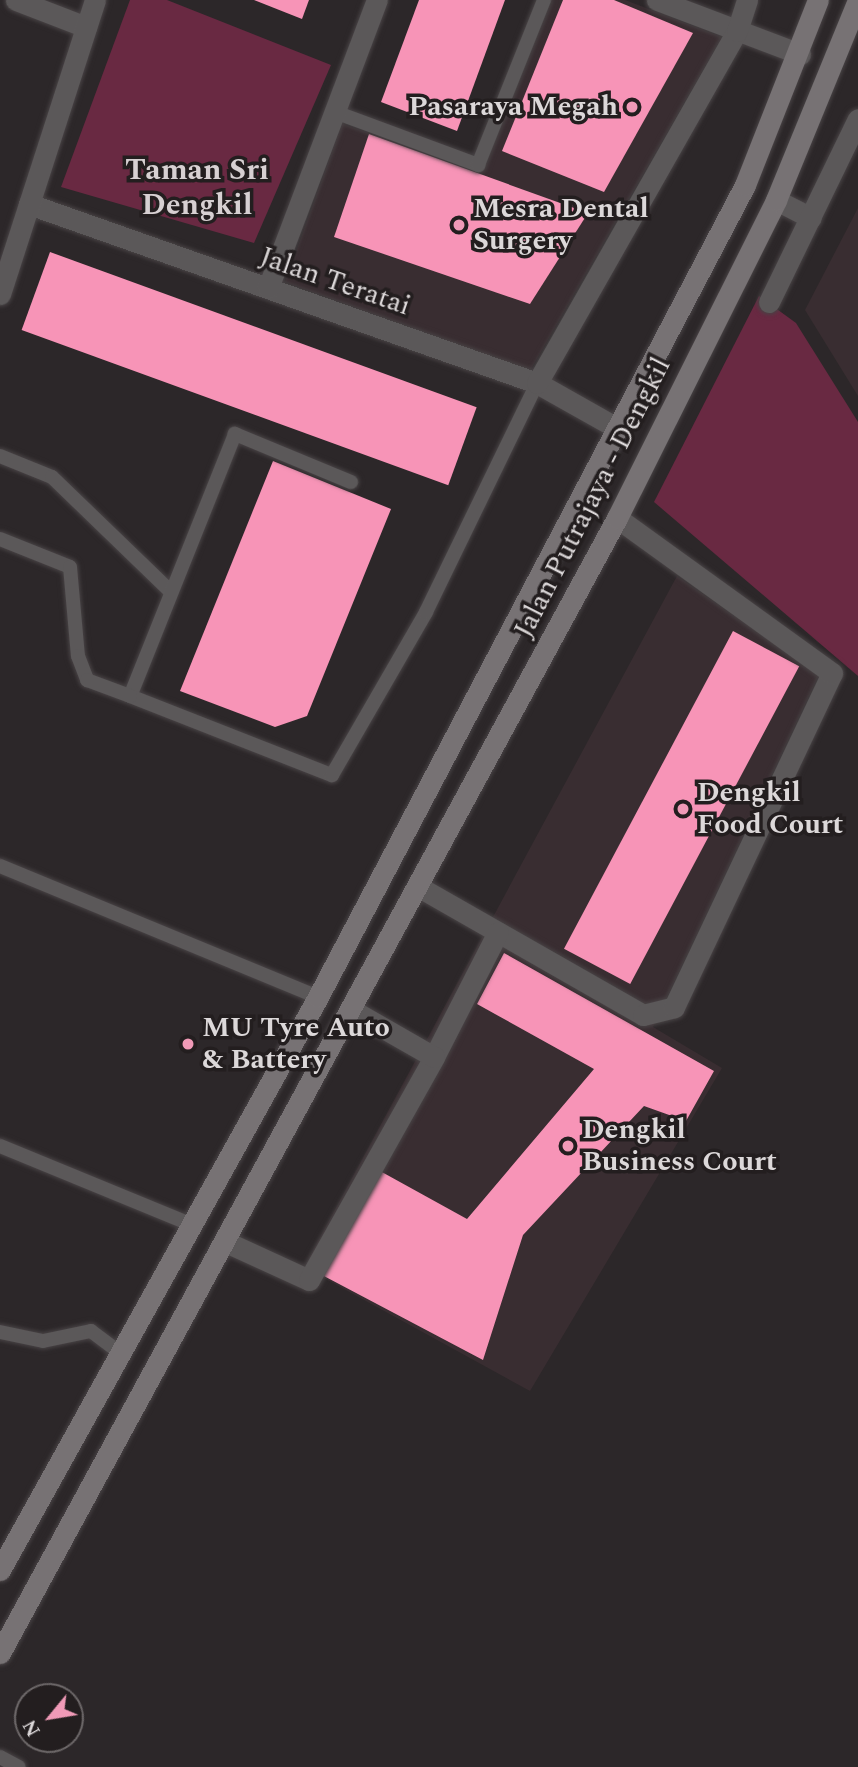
<!DOCTYPE html>
<style>
body{margin:0}
#map{position:relative;width:858px;height:1767px;overflow:hidden;background:#2c2729;font-family:Spectral,serif}
div>[style]{position:absolute}
.built>*{inset:0;background:#392d31}
.green>*{inset:0;background:#692942}
.building>*{inset:0;background:#f794b7;transform-origin:0 0}
.roads{filter:drop-shadow(0 0 2px #484345) drop-shadow(0 0 2px #484345)}
.lane>*{height:14px;margin:-7px;padding:0 7px;transform-origin:7px;border-radius:7px;background:#5b5859}
.street>*{height:21px;margin:-10.5px;padding:0 10.5px;transform-origin:10.5px;border-radius:10.5px;background:#5b5859}
.secondary>*{height:21px;margin:-10.5px;padding:0 10.5px;transform-origin:10.5px;border-radius:10.5px;background:#777274}
.dots>*{width:19px;height:19px;translate:-50% -50%;box-sizing:border-box;border:4px solid #231e1f;border-radius:50%}
span{translate:-50% -50%;white-space:nowrap;text-align:center;line-height:1.15;-webkit-text-stroke:7px #231e1f;paint-order:stroke}
.poi-label{font-size:28px;color:#dcd8d9;font-weight:700}
.right{translate:-100% -50%;text-align:right}
.left{translate:0 -50%;text-align:left}
.street-label{font-size:28px;color:#dcd8d9}
.neighbourhood-label{font-size:30px;color:#d7d0d2;font-weight:700}
.north{position:absolute;left:14px;top:1683px;width:70px;height:70px;box-sizing:border-box;background:#231e1f;border:2px solid #6d6869;border-radius:50%;rotate:240deg;font-size:19px;font-weight:700;line-height:28px;text-align:center;color:#dcd8d9}
.north::after{content:'';display:block;margin:auto;width:24px;height:32px;background:#f09ab7;clip-path:polygon(50% 0,100% 100%,50% 72%,0 100%)}
</style>
<div id="map">
<div class="built">
<div style="clip-path:polygon(551px 0,625px 0,722px 37px,530px 371px,285px 282px,342px 124px,483px 170px)"></div>
<div style="clip-path:polygon(858px 208px,858px 396px,805px 310px)"></div>
<div style="clip-path:polygon(677px 576px,819px 675px,653px 1027px,722px 1068px,530px 1391px,304px 1267px)"></div>
</div>
<div class="green">
<div style="clip-path:polygon(130px 0,167px 0,331px 65px,254px 243px,61px 187px)"></div>
<div style="clip-path:polygon(759px 296px,796px 323px,858px 422px,858px 676px,654px 502px)"></div>
</div>
<div class="building">
<div style="clip-path:polygon(254px 0,309px 0,302px 19px)"></div>
<div style="clip-path:polygon(419px 0,505px 0,457px 131px,381px 102px)"></div>
<div style="clip-path:polygon(563px 0,614px 0,693px 33px,604px 192px,502px 151px)"></div>
<div style="clip-path:polygon(369px 134px,588px 213px,530px 304px,334px 237px)"></div>
<div style="left:50px;top:252px;width:454px;height:83px;rotate:20deg"></div>
<div style="clip-path:polygon(273px 461px,391px 509px,307px 716px,275px 727px,180px 691px)"></div>
<div style="left:733px;top:631px;width:75px;height:360px;rotate:28deg"></div>
<div style="clip-path:polygon(504px 953px,714px 1071px,686px 1121px,644px 1106px,523px 1235px,483px 1360px,322px 1275px,380px 1171px,467px 1219px,594px 1069px,477px 1004px)"></div>
</div>
<div class="roads">
<div class="lane">
<div style="left:335px;top:112px;width:153px;rotate:20.3deg"></div>
<div style="left:478px;top:165px;width:178px;rotate:-68.2deg"></div>
<div style="left:0;top:456px;width:56px;rotate:22deg"></div>
<div style="left:52px;top:477px;width:165px;rotate:44deg"></div>
<div style="left:351px;top:482px;width:126px;rotate:-157.5deg"></div>
<div style="left:235px;top:434px;width:282px;rotate:111.8deg"></div>
<div style="left:130px;top:696px;width:217px;rotate:21.4deg"></div>
<div style="left:332px;top:775px;width:188px;rotate:-60deg"></div>
<div style="left:426px;top:612px;width:254px;rotate:-64.1deg"></div>
<div style="left:0;top:539px;width:75px;rotate:21.8deg"></div>
<div style="left:70px;top:567px;width:89px;rotate:84.9deg"></div>
<div style="left:78px;top:656px;width:26px;rotate:69deg"></div>
<div style="left:87px;top:680px;width:46px;rotate:20.4deg"></div>
<div style="left:0;top:866px;width:344px;rotate:22.4deg"></div>
<div style="left:0;top:1146px;width:203px;rotate:22.3deg"></div>
<div style="left:0;top:1332px;width:44px;rotate:11.8deg"></div>
<div style="left:43px;top:1341px;width:49px;rotate:-11.8deg"></div>
<div style="left:91px;top:1331px;width:34px;rotate:37deg"></div>
<div style="left:0;top:1757px;width:21px;rotate:28deg"></div>
</div>
<div class="street">
<div style="left:16px;top:0;width:75px;rotate:21.1deg"></div>
<div style="left:657px;top:0;width:153px;rotate:20.7deg"></div>
<div style="left:776px;top:200px;width:39px;rotate:27deg"></div>
<div style="left:29px;top:204px;width:539px;rotate:19.41deg"></div>
<div style="left:537px;top:383px;width:92px;rotate:29.4deg"></div>
<div style="left:268px;top:288px;width:308px;rotate:-69.3deg"></div>
<div style="left:0;top:294px;width:309px;rotate:-72.1deg"></div>
<div style="left:769px;top:302px;width:203px;rotate:-64.1deg"></div>
<div style="left:537px;top:383px;width:405px;rotate:-60.4deg"></div>
<div style="left:737px;top:31px;width:33px;rotate:-72deg"></div>
<div style="left:419px;top:887px;width:258px;rotate:29.7deg"></div>
<div style="left:643px;top:1015px;width:32px;rotate:-14deg"></div>
<div style="left:674px;top:1007px;width:369px;rotate:-64.7deg"></div>
<div style="left:832px;top:673px;width:265px;rotate:-144.2deg"></div>
<div style="left:434px;top:1057px;width:140px;rotate:-62.9deg"></div>
<div style="left:226px;top:1242px;width:91px;rotate:24.6deg"></div>
<div style="left:309px;top:1280px;width:256px;rotate:-60.7deg"></div>
<div style="left:434px;top:1057px;width:95px;rotate:-150.2deg"></div>
</div>
<div class="secondary">
<div style="left:0;top:1570px;width:655px;rotate:-60.97deg"></div>
<div style="left:318px;top:997px;width:917px;rotate:-62.26deg"></div>
<div style="left:745px;top:185px;width:199px;rotate:-68.5deg"></div>
<div style="left:0;top:1653px;width:1292px;rotate:-61.47deg"></div>
<div style="left:617px;top:518px;width:356px;rotate:-63.4deg"></div>
<div style="left:776px;top:200px;width:216px;rotate:-67.7deg"></div>
</div>
</div>
<div class="dots">
<div style="left:632px;top:107px;background:#f09ab7"></div>
<div style="left:459px;top:225px;background:#f09ab7"></div>
<div style="left:683px;top:809px;background:#f09ab7"></div>
<div style="left:188px;top:1044px;background:#f09ab7"></div>
<div style="left:568px;top:1146px;background:#f09ab7"></div>
</div>
<div class="poi-label">
<span class="right" style="left:618px;top:107px">Pasaraya Megah</span>
<span class="left" style="left:473px;top:225px">Mesra Dental<br>Surgery</span>
<span class="left" style="left:697px;top:809px">Dengkil<br>Food Court</span>
<span class="left" style="left:202px;top:1044px">MU Tyre Auto<br>&amp; Battery</span>
<span class="left" style="left:582px;top:1146px">Dengkil<br>Business Court</span>
</div>
<div class="street-label">
<span style="left:335px;top:282px;rotate:19deg">Jalan Teratai</span>
<span style="left:593px;top:498px;rotate:-63deg">Jalan Putrajaya - Dengkil</span>
</div>
<div class="neighbourhood-label">
<span style="left:197px;top:187px">Taman Sri<br>Dengkil</span>
</div>
<div class="north">N</div>
</div>
